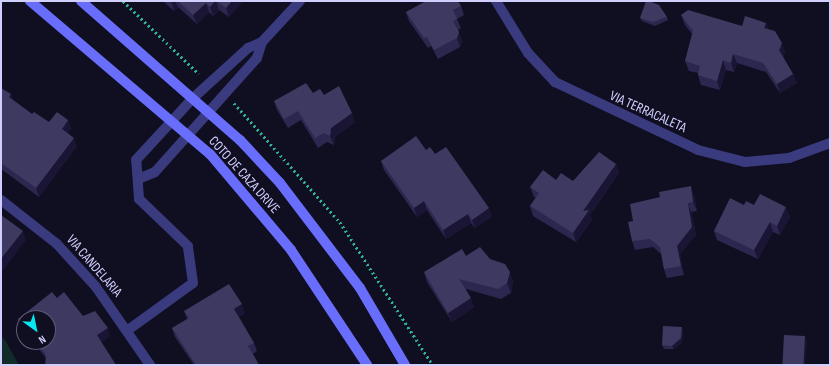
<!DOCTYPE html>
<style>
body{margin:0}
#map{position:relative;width:831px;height:366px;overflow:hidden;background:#100e21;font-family:"Sofia Sans Condensed",sans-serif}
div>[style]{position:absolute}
.green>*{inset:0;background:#112b28}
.path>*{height:2.5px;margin-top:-1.25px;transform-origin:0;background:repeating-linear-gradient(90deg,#31b0a0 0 2px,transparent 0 5px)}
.minor>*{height:10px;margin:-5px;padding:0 5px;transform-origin:5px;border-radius:5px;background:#3a3b7f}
.secondary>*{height:10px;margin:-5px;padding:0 5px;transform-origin:5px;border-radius:5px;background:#686dfb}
.wall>*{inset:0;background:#2c274e}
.shaded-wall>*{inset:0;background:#1a1534}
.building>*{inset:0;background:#3e3961;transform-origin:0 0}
span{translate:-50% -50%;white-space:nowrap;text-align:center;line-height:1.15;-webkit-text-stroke:3px #100e21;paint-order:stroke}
.street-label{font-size:14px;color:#d1cffe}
.frame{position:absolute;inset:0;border:2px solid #d1cffe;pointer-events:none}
.north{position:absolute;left:16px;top:310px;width:40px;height:40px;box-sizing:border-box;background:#100e21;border:1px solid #5d5b79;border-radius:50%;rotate:147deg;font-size:11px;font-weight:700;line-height:16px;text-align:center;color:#d1cffe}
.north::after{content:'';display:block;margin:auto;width:14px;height:18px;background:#06e9f3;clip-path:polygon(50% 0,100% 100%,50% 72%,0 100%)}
</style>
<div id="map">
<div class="green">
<div style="clip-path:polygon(1px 336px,5px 340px,19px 365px,1px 365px)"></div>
</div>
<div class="path">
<div style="left:123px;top:1px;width:105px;rotate:43.8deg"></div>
<div style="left:234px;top:103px;width:159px;rotate:48.3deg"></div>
<div style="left:340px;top:222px;width:171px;rotate:57deg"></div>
</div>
<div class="minor">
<div style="left:496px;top:1px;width:61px;rotate:58.4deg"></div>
<div style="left:528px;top:53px;width:40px;rotate:47deg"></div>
<div style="left:555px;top:82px;width:158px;rotate:25.4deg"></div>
<div style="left:698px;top:150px;width:49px;rotate:14.3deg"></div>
<div style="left:745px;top:162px;width:44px;rotate:-5.2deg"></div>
<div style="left:789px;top:158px;width:44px;rotate:-20.1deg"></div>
<div style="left:138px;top:179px;width:18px;rotate:-22deg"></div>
<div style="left:155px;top:172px;width:153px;rotate:-48.2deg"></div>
<div style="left:257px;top:58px;width:17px;rotate:-73deg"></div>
<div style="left:1px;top:200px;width:71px;rotate:38.2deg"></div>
<div style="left:57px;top:244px;width:58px;rotate:47.8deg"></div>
<div style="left:96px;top:287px;width:95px;rotate:55.3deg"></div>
<div style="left:128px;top:330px;width:80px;rotate:-35.9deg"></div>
<div style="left:193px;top:283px;width:37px;rotate:-98deg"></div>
<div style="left:188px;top:246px;width:68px;rotate:-136.2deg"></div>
<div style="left:139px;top:199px;width:39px;rotate:-94deg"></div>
<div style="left:136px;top:160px;width:83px;rotate:-47.4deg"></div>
<div style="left:192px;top:99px;width:76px;rotate:-42.3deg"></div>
<div style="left:248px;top:48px;width:15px;rotate:-23deg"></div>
<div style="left:262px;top:42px;width:56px;rotate:-47.2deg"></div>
</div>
<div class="secondary">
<div style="left:30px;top:1px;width:236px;rotate:40.4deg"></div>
<div style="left:210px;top:154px;width:126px;rotate:49.8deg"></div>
<div style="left:291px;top:250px;width:138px;rotate:56.5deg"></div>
<div style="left:81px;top:1px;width:211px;rotate:41.2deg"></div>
<div style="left:240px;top:140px;width:59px;rotate:47.1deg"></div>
<div style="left:280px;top:183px;width:132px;rotate:52.7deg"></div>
<div style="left:360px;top:288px;width:89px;rotate:59.7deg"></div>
</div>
<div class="wall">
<div style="clip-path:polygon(163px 1px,243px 1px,229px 17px,219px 10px,213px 16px,209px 12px,197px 24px,178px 7px,174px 11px)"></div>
<div style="clip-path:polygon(461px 6px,464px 15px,457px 19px,461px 28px,458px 30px,462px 41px,460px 47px,438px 59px,431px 46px,428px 48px,409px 21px,406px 12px)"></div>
<div style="clip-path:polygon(681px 15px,742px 26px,766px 23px,768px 29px,785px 52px,783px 57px,793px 74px,797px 83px,780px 93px,766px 72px,737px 63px,734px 72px,726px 70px,720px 90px,701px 85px,698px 75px,698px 73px,689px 71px,685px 61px,692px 34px,685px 25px)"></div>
<div style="clip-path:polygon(667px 17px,668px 20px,655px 26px,642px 21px,640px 18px)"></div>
<div style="clip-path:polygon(1px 88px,13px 100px,32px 114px,49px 122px,68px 120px,71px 129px,68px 133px,77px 146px,39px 197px,1px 169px)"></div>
<div style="clip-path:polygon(313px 93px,324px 95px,355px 122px,335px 137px,334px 145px,327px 142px,318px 148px,301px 120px,288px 128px,277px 110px,274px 101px)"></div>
<div style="clip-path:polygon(426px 150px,435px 154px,492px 216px,475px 228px,471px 223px,446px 239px,427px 210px,417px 217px,384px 170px,381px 161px)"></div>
<div style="clip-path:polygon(616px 164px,619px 173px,590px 215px,592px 220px,576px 242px,533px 216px,530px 206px,536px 198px,534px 197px,530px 187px,556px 180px,573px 181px)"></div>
<div style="clip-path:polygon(694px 195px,697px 211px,691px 212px,696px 235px,680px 254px,684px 275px,667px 278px,664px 269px,661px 254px,653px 247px,635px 250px,632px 241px,633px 221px)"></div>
<div style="clip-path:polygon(744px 205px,754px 205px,790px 217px,780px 235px,773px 232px,758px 259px,717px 240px,714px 231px)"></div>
<div style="clip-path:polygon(490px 259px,513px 281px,511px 293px,501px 299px,466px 289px,474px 307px,452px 322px,427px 282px,424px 272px)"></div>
<div style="clip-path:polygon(57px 298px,83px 316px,110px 336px,46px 358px,33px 342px,48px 342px,24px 318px,24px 331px,21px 327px,18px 319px)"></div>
<div style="clip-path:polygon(184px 311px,245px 313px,239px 317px,254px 343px,257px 351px,253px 354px,259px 365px,194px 365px,175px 337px,172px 328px,187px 319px)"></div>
<div style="clip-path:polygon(683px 331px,682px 342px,674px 349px,664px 349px,662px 345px)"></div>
</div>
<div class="shaded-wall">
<div style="clip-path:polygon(171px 1px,175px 1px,178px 7px,174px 11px)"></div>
<div style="clip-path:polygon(215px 1px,216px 1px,219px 10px,213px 16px,210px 7px)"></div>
<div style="clip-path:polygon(232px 1px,243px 1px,229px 17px,226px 8px)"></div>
<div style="clip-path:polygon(206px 3px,209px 12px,197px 24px,193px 15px)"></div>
<div style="clip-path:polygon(766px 23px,769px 32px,764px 28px)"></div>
<div style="clip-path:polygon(459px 32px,462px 41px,460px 47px,457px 38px)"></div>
<div style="clip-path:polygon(782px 43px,785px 52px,782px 60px,779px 50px)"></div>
<div style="clip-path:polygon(733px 54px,737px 63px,734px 72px,731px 63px)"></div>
<div style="clip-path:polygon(723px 60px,726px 70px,720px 90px,717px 81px)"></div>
<div style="clip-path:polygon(793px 74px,797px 83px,780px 93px,777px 84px)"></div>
<div style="clip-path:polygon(11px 94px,14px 103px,9px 97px)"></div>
<div style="clip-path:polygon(352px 113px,355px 122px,335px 137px,334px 145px,330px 136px,331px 128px)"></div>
<div style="clip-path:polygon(68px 120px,71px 129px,65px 138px,62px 129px)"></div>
<div style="clip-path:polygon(74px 138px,77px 146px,39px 197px,36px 188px)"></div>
<div style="clip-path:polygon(616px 164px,619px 173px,590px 215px,592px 220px,576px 242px,573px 233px,583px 211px)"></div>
<div style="clip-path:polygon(691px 186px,694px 195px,697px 211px,693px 202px)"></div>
<div style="clip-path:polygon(424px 201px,427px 210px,417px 217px,414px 208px)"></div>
<div style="clip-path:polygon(688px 203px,691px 212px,696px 235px,680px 254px,684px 275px,681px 266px,677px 246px)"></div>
<div style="clip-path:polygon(786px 207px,790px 217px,780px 235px,777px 226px)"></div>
<div style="clip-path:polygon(489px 208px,492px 216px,475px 228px,472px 220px)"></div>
<div style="clip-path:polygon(468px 214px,471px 223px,446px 239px,443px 230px)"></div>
<div style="clip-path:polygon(770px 222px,773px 232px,758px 259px,754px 250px)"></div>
<div style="clip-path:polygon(23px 231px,26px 240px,1px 273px,1px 259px)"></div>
<div style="clip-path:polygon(510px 272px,513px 281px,511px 293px,507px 283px)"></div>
<div style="clip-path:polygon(471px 298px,474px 307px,452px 322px,448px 313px)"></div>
<div style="clip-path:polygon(242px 304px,245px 313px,238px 318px,234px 309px)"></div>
<div style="clip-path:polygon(682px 327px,683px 331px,682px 342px,674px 349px,672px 346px)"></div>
<div style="clip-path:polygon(108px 328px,110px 336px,100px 344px,97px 335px)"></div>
<div style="clip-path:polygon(805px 336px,807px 343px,805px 365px,802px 365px)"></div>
</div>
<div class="building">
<div style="clip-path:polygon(178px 1px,215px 1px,210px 7px,206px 3px,193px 15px)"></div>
<div style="clip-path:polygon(217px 1px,232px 1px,226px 8px)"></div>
<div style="clip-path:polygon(426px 1px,458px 1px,461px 6px,453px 10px,457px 19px,453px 21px,459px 32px,457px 38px,434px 50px,427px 37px,424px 38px,406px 12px)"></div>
<div style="clip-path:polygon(646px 1px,649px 1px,659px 5px,667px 17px,653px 22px,640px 18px)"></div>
<div style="clip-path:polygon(688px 10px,742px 26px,745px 16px,766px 23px,764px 28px,775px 31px,782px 43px,779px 50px,793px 74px,777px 84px,763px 63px,733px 54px,731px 63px,723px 60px,717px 81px,698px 75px,700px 66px,685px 61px,693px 31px,681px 15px)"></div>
<div style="clip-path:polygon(306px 83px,313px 93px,320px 89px,324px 95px,339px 86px,352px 113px,331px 128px,330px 136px,324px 133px,315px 138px,298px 111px,284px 119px,274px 101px)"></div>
<div style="clip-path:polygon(1px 88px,11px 94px,9px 97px,32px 114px,34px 112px,49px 122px,57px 112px,68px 120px,62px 129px,74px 138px,36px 188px,1px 163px)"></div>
<div style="clip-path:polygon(416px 136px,426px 150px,430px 147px,435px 154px,446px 147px,489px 208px,472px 220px,468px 214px,443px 230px,424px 201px,414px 208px,381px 161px)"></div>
<div style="clip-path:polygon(599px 152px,616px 164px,583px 211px,589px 210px,573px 233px,530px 206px,539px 193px,530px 187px,543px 170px,556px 180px,561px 173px,573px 181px)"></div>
<div style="clip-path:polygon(691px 186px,693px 202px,688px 203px,692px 227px,677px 246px,681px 266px,664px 269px,660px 247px,650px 239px,632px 241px,628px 222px,633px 221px,630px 204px,660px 197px,659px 192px)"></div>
<div style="clip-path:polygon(760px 194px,786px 207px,777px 226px,770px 222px,754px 250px,714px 231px,730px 198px,744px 205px,746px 201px,754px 205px)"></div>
<div style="clip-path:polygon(1px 215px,23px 231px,1px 259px)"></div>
<div style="clip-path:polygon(480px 247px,490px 259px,505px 264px,510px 272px,507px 283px,498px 289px,459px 279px,471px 298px,448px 313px,424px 272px,462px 249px,466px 256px)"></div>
<div style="clip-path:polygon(229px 284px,242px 304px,234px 309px,254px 343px,248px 346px,259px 365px,196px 365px,172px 328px,189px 318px,184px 311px)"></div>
<div style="clip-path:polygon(52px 292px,57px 298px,64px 292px,83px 316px,95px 311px,108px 328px,97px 335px,116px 365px,45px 365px,46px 355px,36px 342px,48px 342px,48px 318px,24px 318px,24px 326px,18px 319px)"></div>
<div style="clip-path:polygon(663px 326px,682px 327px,681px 338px,672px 346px,662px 345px)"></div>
<div style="left:784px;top:335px;width:21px;height:30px;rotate:3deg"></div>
</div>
<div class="street-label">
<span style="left:648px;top:112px;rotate:24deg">VIA TERRACALETA</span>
<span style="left:244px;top:175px;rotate:48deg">COTO DE CAZA DRIVE</span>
<span style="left:94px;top:266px;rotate:49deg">VIA CANDELARIA</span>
</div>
<div class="frame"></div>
<div class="north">N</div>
</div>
